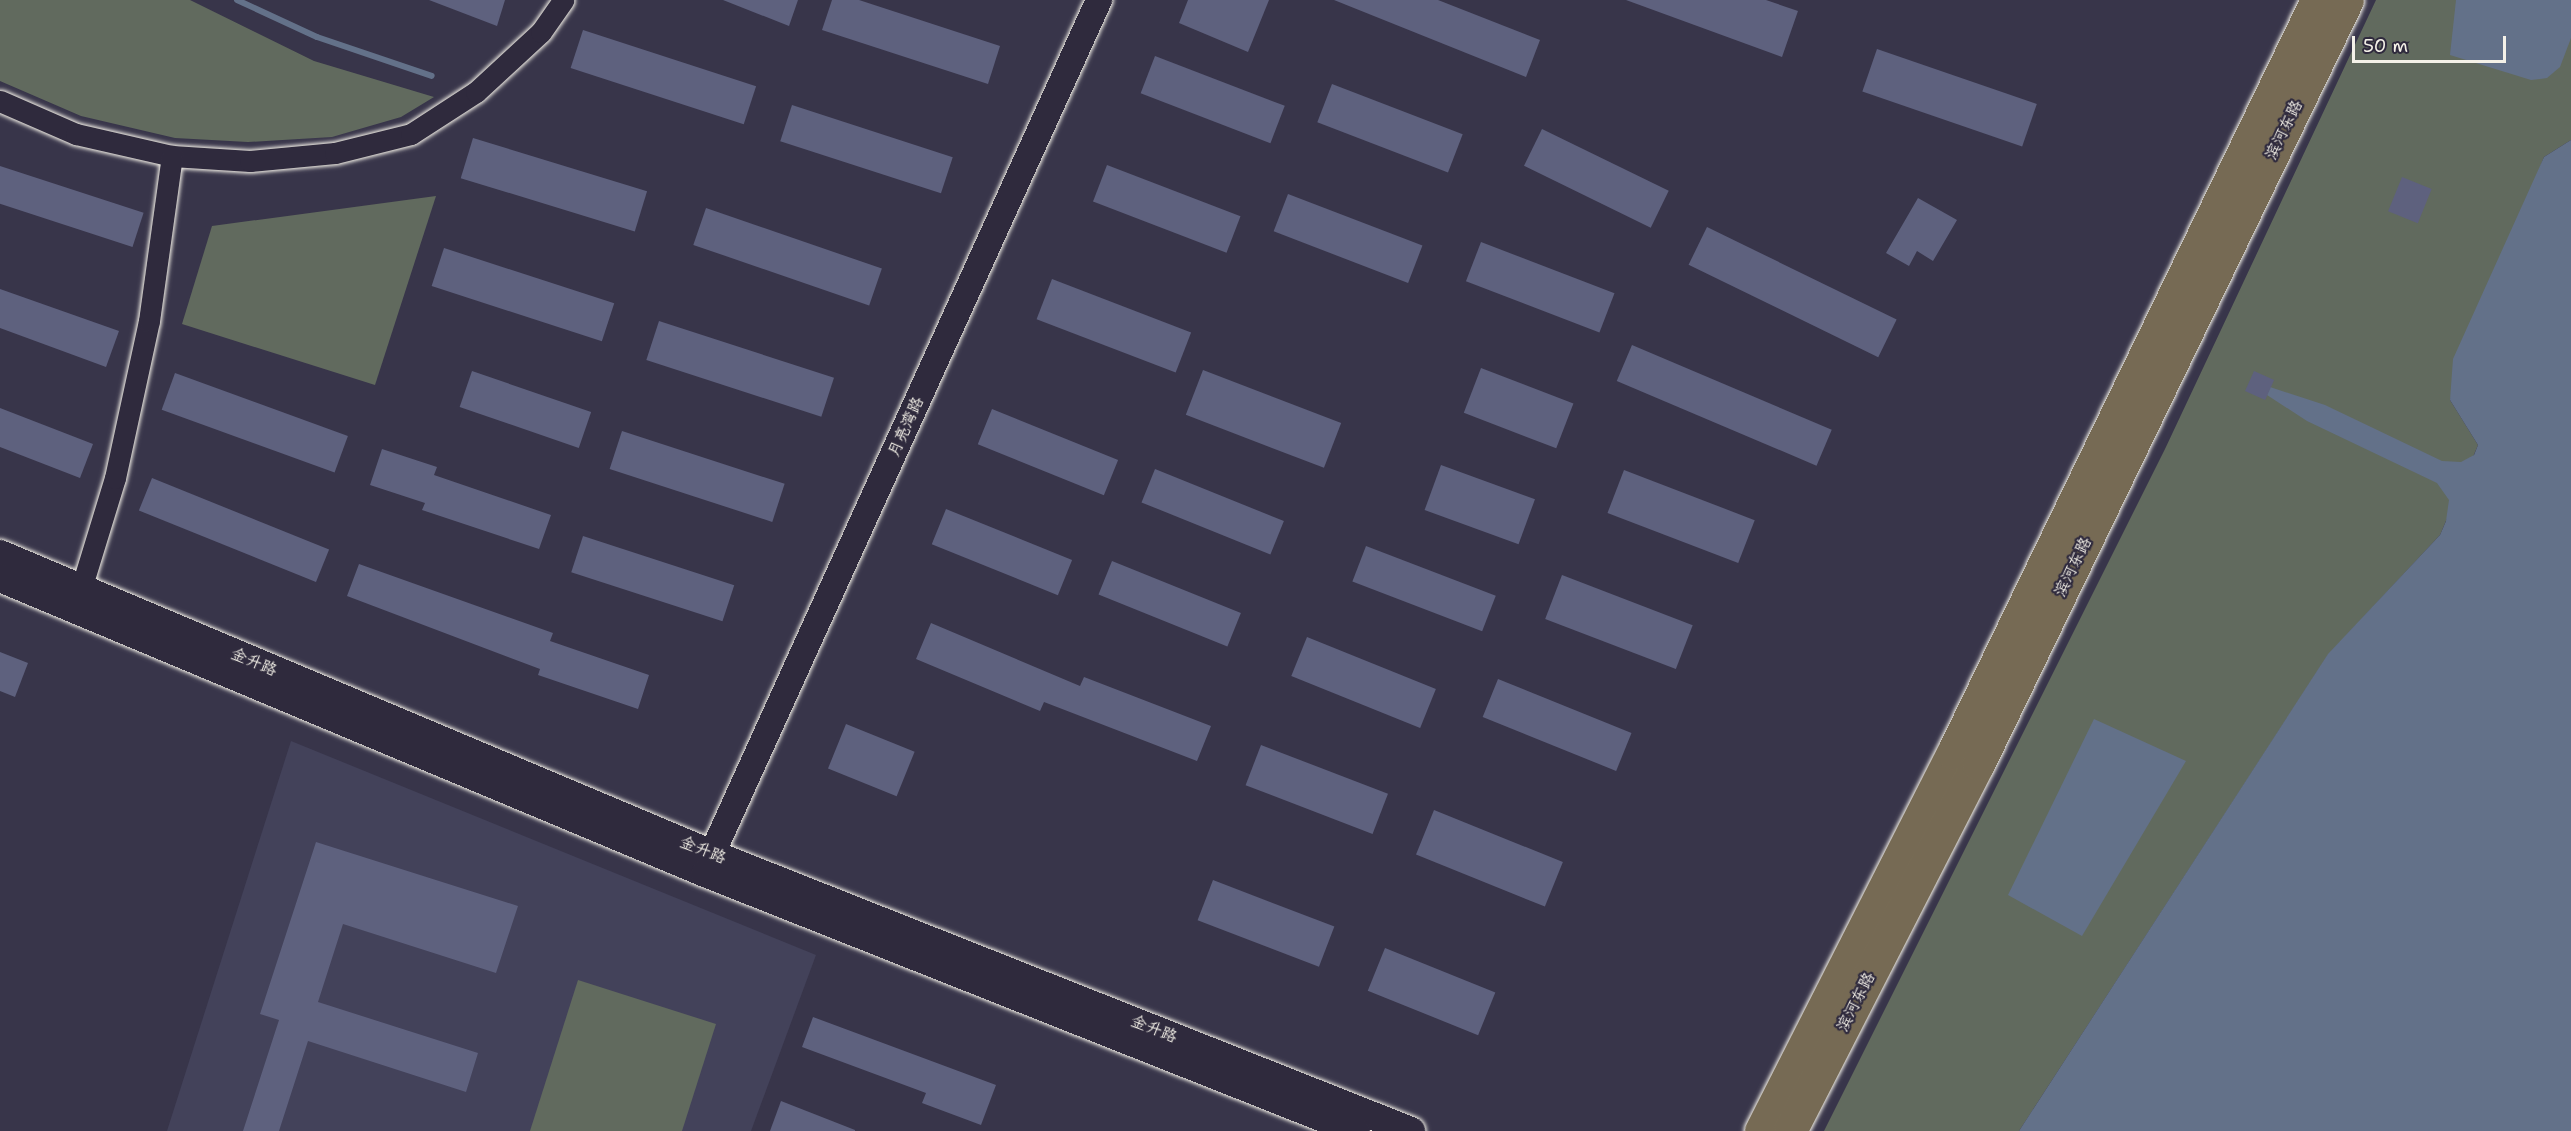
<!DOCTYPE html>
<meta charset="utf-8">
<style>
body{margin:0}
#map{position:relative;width:2571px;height:1131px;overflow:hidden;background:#38354a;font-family:"Shantell Sans","LXGW WenKai TC",sans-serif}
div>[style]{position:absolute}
.built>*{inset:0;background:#43425a}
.green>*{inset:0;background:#616a5e}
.water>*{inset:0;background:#637189}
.stream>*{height:6px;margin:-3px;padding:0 3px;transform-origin:3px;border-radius:3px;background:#637189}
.building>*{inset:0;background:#5e617e;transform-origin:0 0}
.roads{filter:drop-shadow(0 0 2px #f4f1e8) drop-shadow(0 0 2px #f4f1e8)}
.minor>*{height:21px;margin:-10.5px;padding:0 10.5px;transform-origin:10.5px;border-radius:10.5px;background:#2f2a3d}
.tertiary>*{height:26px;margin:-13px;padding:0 13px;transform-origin:13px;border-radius:13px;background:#2f2a3d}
.secondary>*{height:28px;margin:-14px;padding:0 14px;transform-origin:14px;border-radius:14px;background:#2f2a3d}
.primary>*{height:33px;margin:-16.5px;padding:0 16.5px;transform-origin:16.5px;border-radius:16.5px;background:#766a54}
span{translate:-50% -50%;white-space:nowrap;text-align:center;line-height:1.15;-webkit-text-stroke:4.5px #2f2a3d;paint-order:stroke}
.street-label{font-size:16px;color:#f4f1e8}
.scale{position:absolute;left:2352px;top:36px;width:154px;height:27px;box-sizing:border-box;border:3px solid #f4f1e8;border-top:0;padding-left:8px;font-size:18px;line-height:21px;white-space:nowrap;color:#f4f1e8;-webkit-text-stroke:4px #2f2a3d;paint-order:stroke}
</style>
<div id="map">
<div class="built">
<div style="clip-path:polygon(291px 741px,816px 955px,751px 1131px,167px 1131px)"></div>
</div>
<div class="green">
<div style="clip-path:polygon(0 0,190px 0,314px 61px,434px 97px,401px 117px,332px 137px,248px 142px,175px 138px,81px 116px,0 81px)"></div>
<div style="clip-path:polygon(2376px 0,2571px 0,2571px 140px,2544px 157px,2450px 400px,2478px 445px,2440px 535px,2328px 655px,2019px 1131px,1824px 1131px,2165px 449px)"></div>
<div style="clip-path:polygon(436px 196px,375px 385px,182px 324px,212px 226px)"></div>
<div style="clip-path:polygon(578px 980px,716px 1024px,682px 1131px,530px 1131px)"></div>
</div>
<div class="water">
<div style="clip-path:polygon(2456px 0,2571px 0,2571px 38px,2560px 67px,2547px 78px,2531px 80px,2450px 55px)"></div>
<div style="clip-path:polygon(2571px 140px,2571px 1131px,2019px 1131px,2328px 654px,2440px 535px,2446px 521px,2449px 500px,2437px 483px,2307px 421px,2267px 395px,2270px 387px,2325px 405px,2442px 461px,2461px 462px,2474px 455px,2478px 445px,2450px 400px,2453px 359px,2544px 157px)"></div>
<div style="clip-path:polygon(2094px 719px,2186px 761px,2082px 936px,2008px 895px)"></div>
</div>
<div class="stream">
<div style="left:237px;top:0;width:88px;rotate:24.8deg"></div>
<div style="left:317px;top:37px;width:121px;rotate:18.7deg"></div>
</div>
<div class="building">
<div style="clip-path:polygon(429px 0,505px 0,497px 26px)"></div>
<div style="clip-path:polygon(723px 0,798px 0,789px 26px)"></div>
<div style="clip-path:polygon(832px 0,859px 0,1000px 46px,988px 84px,822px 30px)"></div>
<div style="clip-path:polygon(1188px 0,1269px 0,1248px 52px,1179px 23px)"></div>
<div style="clip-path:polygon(1334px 0,1438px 0,1540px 40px,1526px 77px)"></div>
<div style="clip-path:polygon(1626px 0,1766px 0,1798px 11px,1782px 57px)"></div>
<div style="left:583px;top:30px;width:182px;height:40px;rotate:18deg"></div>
<div style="left:1877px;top:49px;width:169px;height:45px;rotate:19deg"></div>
<div style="left:1155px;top:56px;width:139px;height:40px;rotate:21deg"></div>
<div style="left:1332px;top:84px;width:140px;height:41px;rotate:21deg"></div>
<div style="left:792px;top:105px;width:169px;height:38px;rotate:18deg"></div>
<div style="left:1542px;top:129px;width:141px;height:41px;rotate:26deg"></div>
<div style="left:473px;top:138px;width:182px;height:42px;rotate:17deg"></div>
<div style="left:1107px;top:165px;width:143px;height:39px;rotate:21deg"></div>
<div style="left:0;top:166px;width:151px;height:36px;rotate:18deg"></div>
<div style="left:2402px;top:177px;width:32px;height:37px;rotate:22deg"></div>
<div style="left:1288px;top:194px;width:144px;height:40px;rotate:21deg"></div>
<div style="clip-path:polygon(1918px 198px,1957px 220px,1933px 261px,1917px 251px,1909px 266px,1886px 253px)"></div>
<div style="left:706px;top:208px;width:186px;height:39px;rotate:19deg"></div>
<div style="left:1707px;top:227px;width:211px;height:42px;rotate:26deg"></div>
<div style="left:1481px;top:242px;width:143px;height:42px;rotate:21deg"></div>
<div style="left:444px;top:248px;width:179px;height:40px;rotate:18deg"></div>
<div style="left:1052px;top:279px;width:149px;height:43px;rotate:21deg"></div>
<div style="clip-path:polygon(0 289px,119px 331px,106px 367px,0 328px)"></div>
<div style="left:659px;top:321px;width:184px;height:41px;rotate:18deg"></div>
<div style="left:1632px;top:345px;width:217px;height:39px;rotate:23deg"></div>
<div style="left:1481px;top:368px;width:99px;height:48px;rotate:21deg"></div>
<div style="left:1203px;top:370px;width:148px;height:48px;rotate:21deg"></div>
<div style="left:472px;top:371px;width:126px;height:38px;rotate:19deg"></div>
<div style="left:2254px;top:371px;width:22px;height:22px;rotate:24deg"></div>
<div style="left:175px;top:373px;width:184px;height:39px;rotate:20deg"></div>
<div style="clip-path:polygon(0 408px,93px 444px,80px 478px,0 447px)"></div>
<div style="left:992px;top:409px;width:136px;height:38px;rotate:22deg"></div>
<div style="left:622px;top:431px;width:171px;height:40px;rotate:18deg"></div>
<div style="clip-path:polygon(382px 449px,437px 467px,434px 475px,551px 515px,539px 549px,422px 510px,425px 503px,370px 485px)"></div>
<div style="left:1441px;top:465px;width:100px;height:48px;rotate:20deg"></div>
<div style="left:1155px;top:469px;width:139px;height:36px;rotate:22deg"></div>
<div style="left:1624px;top:470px;width:140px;height:46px;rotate:21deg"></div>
<div style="left:152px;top:478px;width:191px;height:35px;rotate:22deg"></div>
<div style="left:946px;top:509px;width:136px;height:38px;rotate:22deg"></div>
<div style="left:583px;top:536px;width:159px;height:38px;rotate:18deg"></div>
<div style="left:1366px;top:546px;width:139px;height:38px;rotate:21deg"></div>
<div style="left:1112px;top:561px;width:139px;height:36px;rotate:22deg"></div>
<div style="clip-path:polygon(359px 564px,553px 633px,550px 641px,649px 675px,638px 709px,538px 675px,540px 669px,347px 596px)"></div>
<div style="left:1562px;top:575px;width:140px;height:47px;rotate:21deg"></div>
<div style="clip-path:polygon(931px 623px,1080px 686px,1084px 677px,1211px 726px,1197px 761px,1044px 702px,1040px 711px,916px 659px)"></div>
<div style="left:1307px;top:637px;width:139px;height:42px;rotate:22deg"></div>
<div style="clip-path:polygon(0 652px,28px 663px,15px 697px,0 691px)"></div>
<div style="left:1498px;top:679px;width:144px;height:41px;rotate:22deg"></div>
<div style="left:846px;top:724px;width:74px;height:48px;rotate:22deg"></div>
<div style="left:1261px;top:745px;width:136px;height:43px;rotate:21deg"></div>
<div style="left:1434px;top:810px;width:139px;height:48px;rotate:22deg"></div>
<div style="clip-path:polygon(316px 842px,518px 906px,496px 973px,343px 924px,318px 1002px,478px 1053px,466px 1092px,308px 1041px,279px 1131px,243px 1131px,279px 1020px,260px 1014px)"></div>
<div style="left:1213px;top:880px;width:130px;height:43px;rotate:21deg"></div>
<div style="left:1385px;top:948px;width:119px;height:46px;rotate:22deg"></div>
<div style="clip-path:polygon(813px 1017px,996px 1085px,981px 1125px,922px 1103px,926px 1093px,802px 1047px)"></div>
<div style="clip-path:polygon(781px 1101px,855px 1130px,855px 1131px,770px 1131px)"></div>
</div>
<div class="roads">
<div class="minor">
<div style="left:0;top:101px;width:83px;rotate:23.5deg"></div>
<div style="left:76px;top:134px;width:98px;rotate:12.9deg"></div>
<div style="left:172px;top:156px;width:78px;rotate:3.7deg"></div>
<div style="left:250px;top:161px;width:85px;rotate:-5.4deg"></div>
<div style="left:335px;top:153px;width:78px;rotate:-14deg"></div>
<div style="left:411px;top:134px;width:77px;rotate:-32.9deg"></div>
<div style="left:476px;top:92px;width:88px;rotate:-42.7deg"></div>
<div style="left:541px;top:32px;width:39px;rotate:-55deg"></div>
<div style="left:81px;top:589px;width:116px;rotate:-73deg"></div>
<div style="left:115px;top:478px;width:161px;rotate:-77.8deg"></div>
<div style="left:149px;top:321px;width:167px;rotate:-82.1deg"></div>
</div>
<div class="tertiary">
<div style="left:712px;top:854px;width:938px;rotate:-65.62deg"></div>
</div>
<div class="secondary">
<div style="left:0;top:554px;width:773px;rotate:22.85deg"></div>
<div style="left:712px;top:854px;width:752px;rotate:21.62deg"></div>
<div style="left:0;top:578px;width:764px;rotate:22.71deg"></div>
<div style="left:705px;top:873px;width:700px;rotate:21.62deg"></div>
</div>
<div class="primary">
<div style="left:1761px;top:1131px;width:424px;rotate:-63.1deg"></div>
<div style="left:1953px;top:753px;width:836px;rotate:-64.2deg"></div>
<div style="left:1790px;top:1131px;width:412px;rotate:-62.9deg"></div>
<div style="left:1978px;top:764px;width:848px;rotate:-64.22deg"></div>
</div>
</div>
<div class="street-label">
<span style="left:2284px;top:130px;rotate:-64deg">滨河东路</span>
<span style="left:906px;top:427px;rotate:-66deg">月亮湾路</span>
<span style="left:2073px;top:567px;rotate:-64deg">滨河东路</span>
<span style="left:254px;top:662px;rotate:23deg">金升路</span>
<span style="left:703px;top:850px;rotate:22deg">金升路</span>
<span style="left:1856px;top:1002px;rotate:-63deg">滨河东路</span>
<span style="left:1154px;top:1029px;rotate:22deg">金升路</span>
</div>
<div class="scale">50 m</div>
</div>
